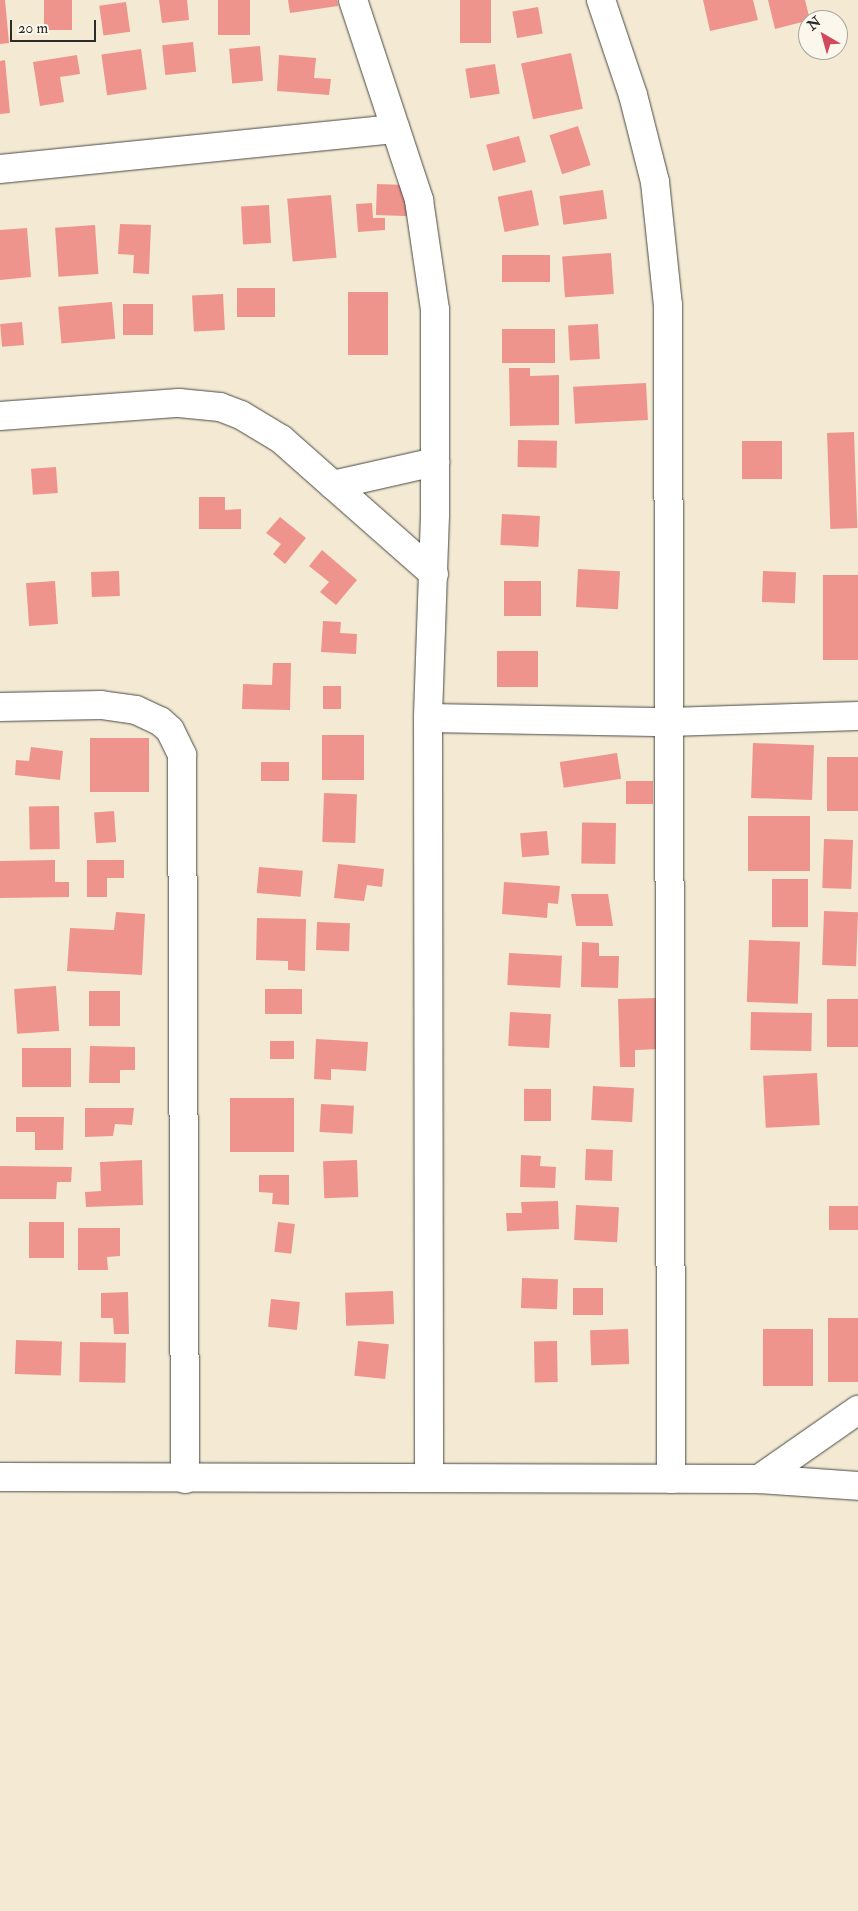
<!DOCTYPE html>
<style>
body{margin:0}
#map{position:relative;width:858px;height:1911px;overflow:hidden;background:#f4ead3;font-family:"IM FELL Double Pica",serif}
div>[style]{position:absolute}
.building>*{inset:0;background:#ee948c;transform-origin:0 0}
.roads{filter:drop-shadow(0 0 1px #494844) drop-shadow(0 0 1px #494844)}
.minor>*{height:28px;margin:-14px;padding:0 14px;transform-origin:14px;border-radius:14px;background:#fff}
span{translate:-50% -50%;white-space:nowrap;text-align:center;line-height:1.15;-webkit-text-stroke:4px #fbf7ec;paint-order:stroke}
.north{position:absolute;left:798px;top:10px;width:50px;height:50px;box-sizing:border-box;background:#fbf7ec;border:1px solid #a8a59f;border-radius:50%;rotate:322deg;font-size:14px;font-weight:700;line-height:20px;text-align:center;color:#2b2b2b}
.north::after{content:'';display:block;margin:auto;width:18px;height:22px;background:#d1495b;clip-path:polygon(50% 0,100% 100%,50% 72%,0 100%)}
.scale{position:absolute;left:10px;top:20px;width:86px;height:22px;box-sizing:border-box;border:2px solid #2b2b2b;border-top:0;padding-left:6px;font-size:15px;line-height:18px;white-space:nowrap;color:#2b2b2b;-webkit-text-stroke:4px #fbf7ec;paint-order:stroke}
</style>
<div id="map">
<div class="building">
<div style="clip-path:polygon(0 0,5px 0,9px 43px,0 44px)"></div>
<div style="left:44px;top:0;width:28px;height:30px"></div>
<div style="clip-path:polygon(159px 0,187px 0,189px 20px,162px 23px)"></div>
<div style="left:218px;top:0;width:32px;height:35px"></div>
<div style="clip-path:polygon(288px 0,337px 0,338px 6px,290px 13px)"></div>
<div style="left:460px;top:0;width:31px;height:43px"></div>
<div style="clip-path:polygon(703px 0,753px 0,758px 20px,710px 31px)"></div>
<div style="clip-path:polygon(768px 0,805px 0,810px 20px,775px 29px)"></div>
<div style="left:126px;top:2px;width:30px;height:27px;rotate:82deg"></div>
<div style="left:538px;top:7px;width:27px;height:26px;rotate:80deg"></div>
<div style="left:193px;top:42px;width:30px;height:31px;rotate:84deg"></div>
<div style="left:260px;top:46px;width:35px;height:31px;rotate:85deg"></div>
<div style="left:141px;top:49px;width:41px;height:40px;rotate:82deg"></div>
<div style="left:571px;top:53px;width:57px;height:51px;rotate:78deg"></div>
<div style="clip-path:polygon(77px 55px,80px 74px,60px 77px,64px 102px,40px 106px,33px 62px)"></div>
<div style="clip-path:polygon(279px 55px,316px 58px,314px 78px,331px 79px,329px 95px,277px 91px)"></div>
<div style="clip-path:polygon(5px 60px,10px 113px,0 114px,0 61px)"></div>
<div style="left:495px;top:64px;width:30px;height:30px;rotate:81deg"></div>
<div style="left:578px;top:126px;width:41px;height:30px;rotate:72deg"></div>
<div style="left:519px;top:136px;width:27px;height:34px;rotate:75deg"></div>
<div style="left:377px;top:184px;width:36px;height:31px;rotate:2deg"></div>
<div style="left:532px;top:190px;width:36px;height:35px;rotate:79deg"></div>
<div style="left:603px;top:190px;width:29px;height:44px;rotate:82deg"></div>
<div style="left:331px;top:195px;width:63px;height:44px;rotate:85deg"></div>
<div style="clip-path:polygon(372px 203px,373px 218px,385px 218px,385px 230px,358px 232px,356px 204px)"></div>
<div style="left:269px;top:205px;width:38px;height:28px;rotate:87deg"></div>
<div style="clip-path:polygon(120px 224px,151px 225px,149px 274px,133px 273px,134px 255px,118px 254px)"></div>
<div style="left:95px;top:225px;width:49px;height:40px;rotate:86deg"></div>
<div style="clip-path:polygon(27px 228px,31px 277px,0 280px,0 230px)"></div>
<div style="left:611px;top:253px;width:41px;height:49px;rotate:86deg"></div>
<div style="left:502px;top:255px;width:48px;height:27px"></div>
<div style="left:237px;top:288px;width:38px;height:29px"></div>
<div style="left:348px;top:292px;width:40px;height:63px"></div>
<div style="left:223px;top:294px;width:36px;height:31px;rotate:87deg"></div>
<div style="left:112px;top:302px;width:37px;height:54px;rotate:85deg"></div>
<div style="left:123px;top:304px;width:30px;height:31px"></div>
<div style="left:22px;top:322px;width:23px;height:22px;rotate:85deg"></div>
<div style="left:598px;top:324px;width:35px;height:30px;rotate:87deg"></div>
<div style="left:502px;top:329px;width:53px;height:34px"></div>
<div style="clip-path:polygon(509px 368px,530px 368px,530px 376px,559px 375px,559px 425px,510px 426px)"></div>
<div style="left:646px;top:383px;width:37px;height:73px;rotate:87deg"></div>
<div style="left:854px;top:432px;width:96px;height:27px;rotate:88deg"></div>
<div style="left:518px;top:440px;width:39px;height:27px;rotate:1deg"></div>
<div style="left:742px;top:441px;width:40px;height:38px"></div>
<div style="left:56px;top:467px;width:26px;height:25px;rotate:86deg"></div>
<div style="clip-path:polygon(199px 497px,225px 497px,225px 510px,241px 509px,241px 529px,199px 529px)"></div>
<div style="left:502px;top:514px;width:38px;height:31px;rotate:3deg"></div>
<div style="clip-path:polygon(280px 517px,306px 538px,285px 564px,273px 554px,281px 544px,266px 533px)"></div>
<div style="clip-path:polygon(322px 550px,357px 580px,336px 605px,320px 592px,329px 582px,309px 566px)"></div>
<div style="left:578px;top:569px;width:42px;height:38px;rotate:3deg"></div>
<div style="left:119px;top:571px;width:25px;height:28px;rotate:88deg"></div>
<div style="left:763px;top:571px;width:33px;height:31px;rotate:2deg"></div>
<div style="left:858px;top:575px;width:85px;height:35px;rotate:90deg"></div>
<div style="left:55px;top:581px;width:43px;height:29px;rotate:86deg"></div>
<div style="left:504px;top:581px;width:37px;height:35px"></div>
<div style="clip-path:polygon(323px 621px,341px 622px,340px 633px,357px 634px,356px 654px,321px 652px)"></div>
<div style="left:538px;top:651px;width:36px;height:41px;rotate:90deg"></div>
<div style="clip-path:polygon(273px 663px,291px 663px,290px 710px,242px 709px,243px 684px,272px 685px)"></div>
<div style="left:323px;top:686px;width:18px;height:23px"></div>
<div style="left:322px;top:735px;width:42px;height:45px"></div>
<div style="left:90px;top:738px;width:59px;height:54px"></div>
<div style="left:753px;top:743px;width:61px;height:55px;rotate:2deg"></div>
<div style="clip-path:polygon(31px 747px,63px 751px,60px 780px,15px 775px,16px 760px,29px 761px)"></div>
<div style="left:617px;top:753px;width:26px;height:58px;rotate:81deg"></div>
<div style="left:858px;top:757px;width:54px;height:31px;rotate:90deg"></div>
<div style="left:289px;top:762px;width:19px;height:28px;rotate:90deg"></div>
<div style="left:626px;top:781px;width:27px;height:23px"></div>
<div style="left:324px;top:793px;width:33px;height:49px;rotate:2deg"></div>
<div style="left:59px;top:806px;width:43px;height:30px;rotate:89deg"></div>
<div style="left:114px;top:811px;width:31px;height:20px;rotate:86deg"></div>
<div style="left:748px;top:816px;width:62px;height:55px"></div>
<div style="left:616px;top:823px;width:41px;height:34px;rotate:91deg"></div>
<div style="left:547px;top:831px;width:24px;height:27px;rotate:85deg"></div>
<div style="left:824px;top:839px;width:29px;height:49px;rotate:2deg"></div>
<div style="clip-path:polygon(55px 860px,55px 882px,69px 882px,69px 897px,0 898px,0 861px)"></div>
<div style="clip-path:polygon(87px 860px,124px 860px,124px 878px,107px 878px,107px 897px,87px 897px)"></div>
<div style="clip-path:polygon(338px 864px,384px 869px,382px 887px,367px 885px,364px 901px,334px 898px)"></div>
<div style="left:259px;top:867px;width:44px;height:26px;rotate:5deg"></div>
<div style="left:772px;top:879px;width:36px;height:48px"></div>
<div style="clip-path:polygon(504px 882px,560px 886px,558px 904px,548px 903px,547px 918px,502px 914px)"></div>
<div style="clip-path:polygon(571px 894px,608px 894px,613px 926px,576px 926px)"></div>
<div style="left:824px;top:911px;width:34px;height:54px;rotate:2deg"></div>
<div style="clip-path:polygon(116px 912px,145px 914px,142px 975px,67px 971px,70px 928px,114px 930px)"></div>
<div style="clip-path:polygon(257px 918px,306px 919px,305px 971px,288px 970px,288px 961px,256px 960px)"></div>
<div style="left:317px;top:922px;width:33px;height:28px;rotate:2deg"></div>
<div style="left:749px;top:940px;width:51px;height:62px;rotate:2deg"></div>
<div style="clip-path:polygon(582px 942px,599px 943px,599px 956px,619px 956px,618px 988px,581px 987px)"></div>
<div style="left:509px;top:953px;width:53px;height:32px;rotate:3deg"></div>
<div style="left:56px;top:986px;width:45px;height:42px;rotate:86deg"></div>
<div style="left:265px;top:989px;width:37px;height:25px"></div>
<div style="left:120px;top:991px;width:35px;height:31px;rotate:90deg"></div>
<div style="clip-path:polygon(659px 998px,661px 1049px,635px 1050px,635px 1067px,620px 1067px,618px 999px)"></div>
<div style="left:858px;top:999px;width:48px;height:31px;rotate:90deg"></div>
<div style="left:510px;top:1012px;width:41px;height:34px;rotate:3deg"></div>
<div style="left:751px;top:1012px;width:61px;height:38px;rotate:1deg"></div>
<div style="clip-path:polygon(316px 1039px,368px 1042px,366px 1071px,331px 1069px,331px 1080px,314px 1079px)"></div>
<div style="left:294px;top:1041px;width:18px;height:24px;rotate:90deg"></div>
<div style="clip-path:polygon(90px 1046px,135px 1047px,135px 1070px,120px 1070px,120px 1083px,89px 1083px)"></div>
<div style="left:22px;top:1048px;width:49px;height:39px"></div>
<div style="left:817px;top:1073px;width:52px;height:54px;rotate:87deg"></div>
<div style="left:593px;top:1086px;width:41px;height:34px;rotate:3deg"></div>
<div style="left:524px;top:1089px;width:27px;height:32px"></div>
<div style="left:230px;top:1098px;width:64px;height:54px"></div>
<div style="left:321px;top:1104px;width:33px;height:28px;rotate:3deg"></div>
<div style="clip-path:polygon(85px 1108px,134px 1108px,132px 1125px,115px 1124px,113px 1136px,85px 1137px)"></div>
<div style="clip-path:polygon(16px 1117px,64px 1117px,63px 1150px,35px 1150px,35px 1132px,16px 1132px)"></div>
<div style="left:586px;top:1149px;width:27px;height:31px;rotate:2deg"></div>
<div style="clip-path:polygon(521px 1155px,541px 1156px,540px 1166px,556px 1167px,555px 1188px,520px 1187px)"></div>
<div style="clip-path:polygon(142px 1160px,143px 1205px,86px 1207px,85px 1192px,101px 1191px,100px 1162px)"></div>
<div style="left:357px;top:1160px;width:37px;height:34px;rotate:88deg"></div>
<div style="clip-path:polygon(0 1166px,72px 1167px,71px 1182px,57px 1182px,56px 1199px,0 1199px)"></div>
<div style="clip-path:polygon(259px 1175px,289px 1175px,289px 1205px,272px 1204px,273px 1193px,259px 1192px)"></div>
<div style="clip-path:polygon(558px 1201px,559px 1229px,507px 1231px,506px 1213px,522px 1213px,521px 1202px)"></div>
<div style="left:576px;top:1205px;width:43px;height:35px;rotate:3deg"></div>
<div style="left:829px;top:1206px;width:29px;height:24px"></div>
<div style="left:29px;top:1222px;width:35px;height:36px"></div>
<div style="left:278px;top:1222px;width:17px;height:30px;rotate:7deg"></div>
<div style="clip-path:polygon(78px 1228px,120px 1228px,120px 1256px,107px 1257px,108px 1270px,78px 1270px)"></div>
<div style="left:522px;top:1278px;width:36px;height:30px;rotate:2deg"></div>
<div style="left:573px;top:1288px;width:30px;height:27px"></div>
<div style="left:393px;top:1291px;width:33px;height:48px;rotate:88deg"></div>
<div style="clip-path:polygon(128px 1292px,129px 1334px,114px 1334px,113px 1318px,101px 1318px,101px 1293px)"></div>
<div style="left:271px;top:1299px;width:29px;height:28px;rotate:6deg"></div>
<div style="left:828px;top:1318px;width:30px;height:64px"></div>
<div style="left:628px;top:1329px;width:35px;height:38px;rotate:88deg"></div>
<div style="left:763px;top:1329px;width:50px;height:57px"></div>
<div style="left:16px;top:1340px;width:46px;height:34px;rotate:2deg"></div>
<div style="left:358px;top:1341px;width:31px;height:35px;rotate:6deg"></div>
<div style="left:557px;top:1341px;width:41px;height:23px;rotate:89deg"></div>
<div style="left:80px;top:1342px;width:46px;height:40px;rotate:1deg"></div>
</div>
<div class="roads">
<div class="minor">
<div style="left:353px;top:0;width:211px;rotate:71.7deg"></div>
<div style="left:419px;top:200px;width:111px;rotate:81.7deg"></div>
<div style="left:435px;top:310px;width:205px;rotate:90deg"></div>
<div style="left:435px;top:515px;width:203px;rotate:92deg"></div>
<div style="left:428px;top:718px;width:758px;rotate:89.92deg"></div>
<div style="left:601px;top:0;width:100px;rotate:71.4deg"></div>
<div style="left:633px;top:95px;width:90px;rotate:75.8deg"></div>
<div style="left:655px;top:182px;width:124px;rotate:84deg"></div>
<div style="left:668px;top:305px;width:1174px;rotate:89.85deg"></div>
<div style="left:0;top:169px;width:397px;rotate:-5.8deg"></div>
<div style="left:0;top:416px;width:179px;rotate:-4.2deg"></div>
<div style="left:179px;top:403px;width:41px;rotate:5.6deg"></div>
<div style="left:220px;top:407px;width:22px;rotate:21deg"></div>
<div style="left:241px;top:415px;width:47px;rotate:31deg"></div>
<div style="left:281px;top:439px;width:69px;rotate:41.5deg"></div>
<div style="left:434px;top:574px;width:135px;rotate:-138.6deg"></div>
<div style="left:333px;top:485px;width:105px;rotate:-12.7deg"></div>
<div style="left:0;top:707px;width:101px;rotate:-1.1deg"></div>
<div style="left:101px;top:705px;width:35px;rotate:8deg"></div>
<div style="left:136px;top:710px;width:26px;rotate:25deg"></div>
<div style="left:160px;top:721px;width:13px;rotate:42deg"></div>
<div style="left:170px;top:730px;width:28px;rotate:64deg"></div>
<div style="left:182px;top:755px;width:724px;rotate:89.76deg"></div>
<div style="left:428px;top:718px;width:241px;rotate:1deg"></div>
<div style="left:669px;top:722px;width:189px;rotate:-1.8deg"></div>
<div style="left:0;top:1477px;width:759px;rotate:0.15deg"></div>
<div style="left:759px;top:1479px;width:99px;rotate:4deg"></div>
<div style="left:759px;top:1479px;width:121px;rotate:-34.9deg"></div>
</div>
</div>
<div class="north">N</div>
<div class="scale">20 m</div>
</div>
